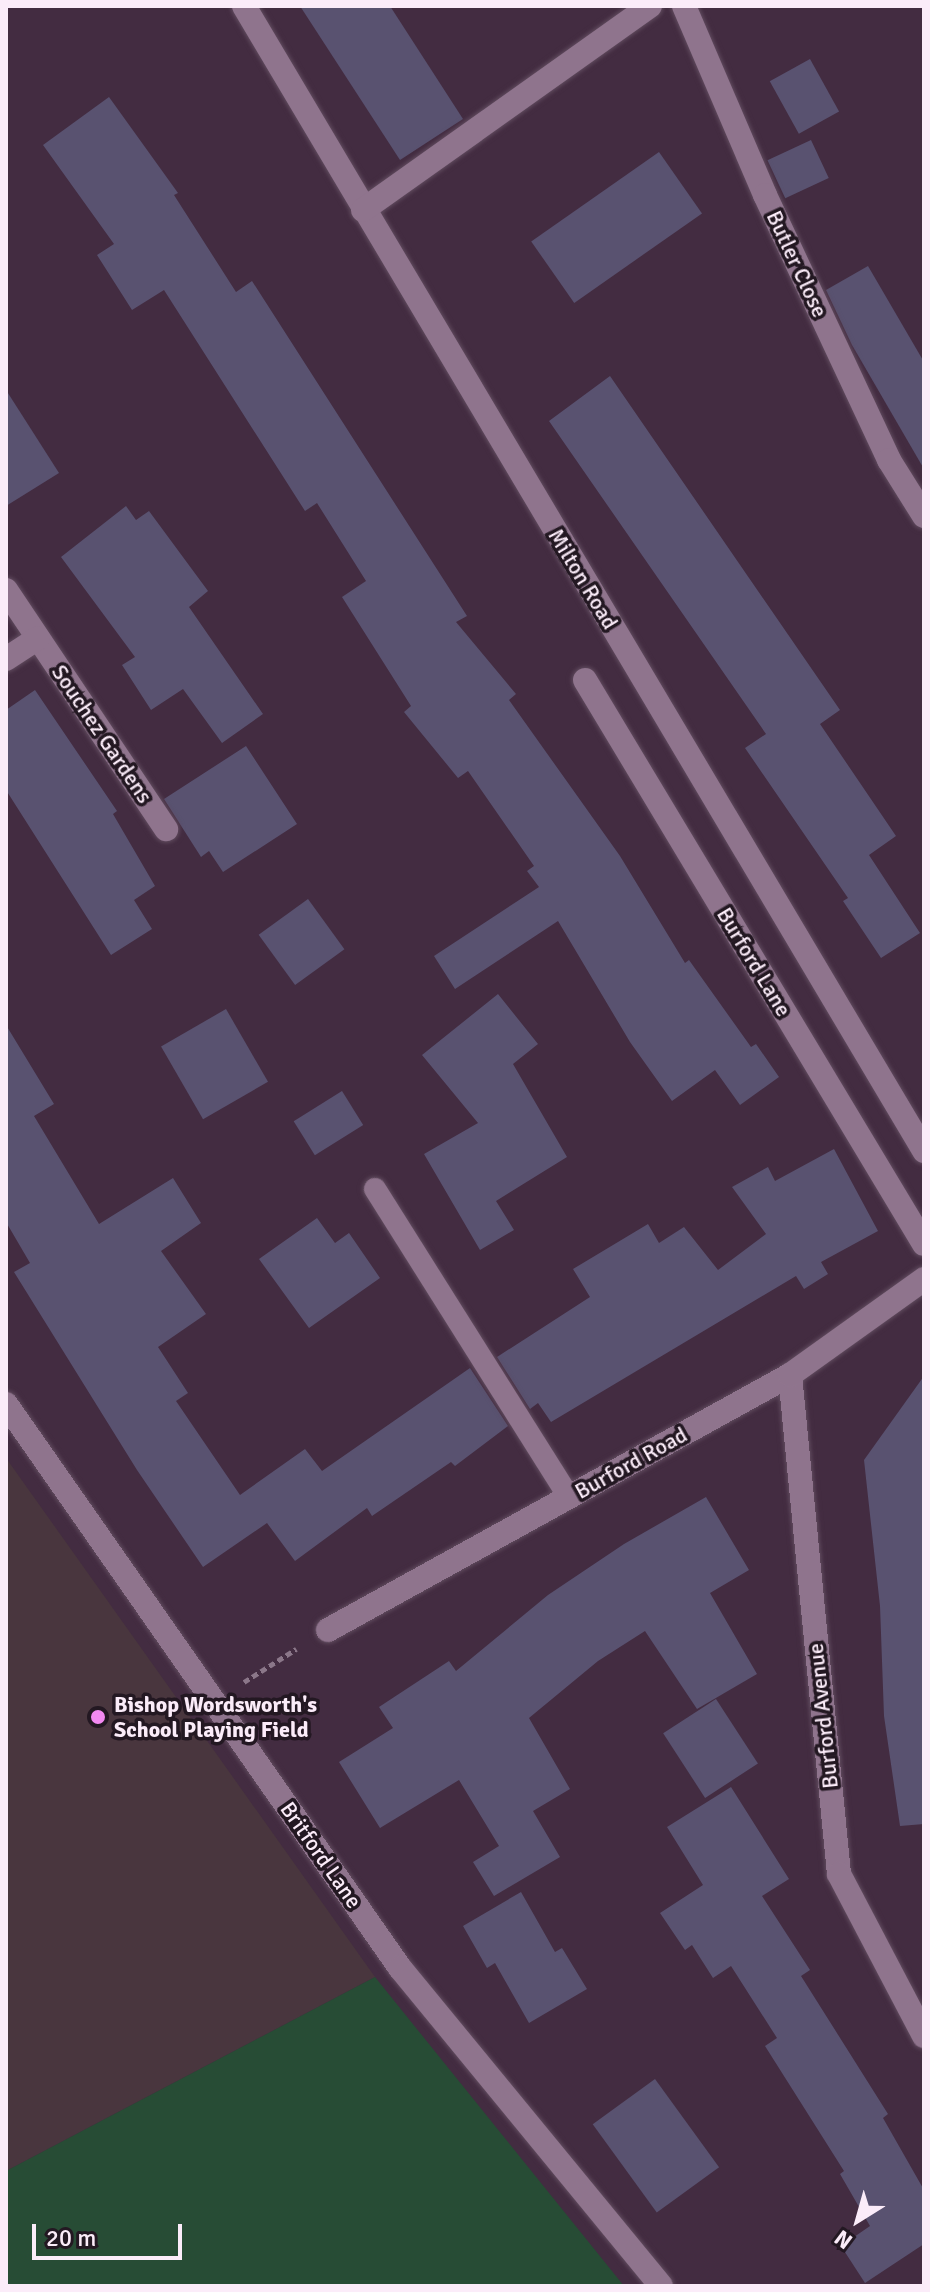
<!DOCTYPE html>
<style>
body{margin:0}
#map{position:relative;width:930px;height:2292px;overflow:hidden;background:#432c41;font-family:Signika,sans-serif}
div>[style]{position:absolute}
.education>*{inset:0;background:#49363e}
.green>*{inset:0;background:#274c35}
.building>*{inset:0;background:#595270;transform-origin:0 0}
.path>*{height:5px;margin-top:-2.5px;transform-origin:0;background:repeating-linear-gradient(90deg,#8b7789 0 6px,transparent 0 10px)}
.roads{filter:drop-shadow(0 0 2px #604b5e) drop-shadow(0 0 2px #604b5e)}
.lane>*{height:22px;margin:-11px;padding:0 11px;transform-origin:11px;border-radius:11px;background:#8f748d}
.street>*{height:24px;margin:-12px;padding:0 12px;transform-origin:12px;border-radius:12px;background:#8f748d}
.dots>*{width:22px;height:22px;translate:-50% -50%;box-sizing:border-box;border:4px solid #231822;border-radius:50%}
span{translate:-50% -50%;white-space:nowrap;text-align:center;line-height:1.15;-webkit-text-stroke:7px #231822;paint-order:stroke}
.street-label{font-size:22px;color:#fbecf9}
.poi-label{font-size:22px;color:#fbecf9;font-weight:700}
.left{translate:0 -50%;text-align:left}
.frame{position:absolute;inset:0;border:8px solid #fbecf9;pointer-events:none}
.north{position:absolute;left:818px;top:2180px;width:80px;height:80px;-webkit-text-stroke:6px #231822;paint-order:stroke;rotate:217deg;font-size:22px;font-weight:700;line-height:32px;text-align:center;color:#fbecf9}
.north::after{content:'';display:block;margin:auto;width:28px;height:36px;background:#fbecf9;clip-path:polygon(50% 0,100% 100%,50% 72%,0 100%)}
.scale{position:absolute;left:32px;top:2224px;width:150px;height:36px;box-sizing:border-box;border:4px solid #fbecf9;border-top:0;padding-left:10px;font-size:24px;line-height:28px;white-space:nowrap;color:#fbecf9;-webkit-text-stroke:6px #231822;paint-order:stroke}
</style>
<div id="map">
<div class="education">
<div style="clip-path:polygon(6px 1458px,375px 1977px,6px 2171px)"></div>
</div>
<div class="green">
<div style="clip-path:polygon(375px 1977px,624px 2286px,6px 2286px,6px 2171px)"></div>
</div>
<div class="building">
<div style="clip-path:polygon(300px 6px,390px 6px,463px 119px,400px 160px)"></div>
<div style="left:810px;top:59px;width:60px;height:46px;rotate:61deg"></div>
<div style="clip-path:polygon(109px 97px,178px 193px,174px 195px,236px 292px,252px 281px,467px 616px,456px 622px,516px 694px,509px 700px,620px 856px,685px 963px,689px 960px,751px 1047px,756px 1044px,779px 1077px,740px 1105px,715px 1070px,672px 1101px,630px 1042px,558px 921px,455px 989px,434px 956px,539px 887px,527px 871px,534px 866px,468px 771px,458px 778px,404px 712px,411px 706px,342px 597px,366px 581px,317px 503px,305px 511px,164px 290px,132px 310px,97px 255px,114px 244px,43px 145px)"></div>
<div style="left:811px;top:140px;width:42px;height:48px;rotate:65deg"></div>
<div style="left:659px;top:152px;width:75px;height:156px;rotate:55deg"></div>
<div style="clip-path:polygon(868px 266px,924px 362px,924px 469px,852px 345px,826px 290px)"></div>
<div style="clip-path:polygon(610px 376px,840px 710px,820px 724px,896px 836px,869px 855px,920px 933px,881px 958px,843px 901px,848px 898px,745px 748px,766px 734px,549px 421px)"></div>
<div style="clip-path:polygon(6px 390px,59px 473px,6px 506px)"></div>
<div style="clip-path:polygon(126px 506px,136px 520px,149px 511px,208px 591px,189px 607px,263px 714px,222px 743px,183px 689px,151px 710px,122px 665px,135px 657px,61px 557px)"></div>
<div style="clip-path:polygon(35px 690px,117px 811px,113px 814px,155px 886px,134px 900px,152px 929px,111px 955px,6px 790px,6px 710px)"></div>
<div style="clip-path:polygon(246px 746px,297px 824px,223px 872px,209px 851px,201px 857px,164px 799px)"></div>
<div style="left:308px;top:899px;width:62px;height:61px;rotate:54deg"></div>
<div style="clip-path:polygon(498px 994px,538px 1044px,513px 1064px,567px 1157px,496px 1201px,514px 1230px,480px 1250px,424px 1154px,478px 1123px,422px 1055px)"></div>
<div style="left:226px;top:1009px;width:84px;height:75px;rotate:60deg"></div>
<div style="clip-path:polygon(6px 1025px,54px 1104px,34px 1116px,99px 1224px,173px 1178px,201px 1223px,161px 1251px,206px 1314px,158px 1347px,188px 1393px,176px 1401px,240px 1495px,305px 1449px,322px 1471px,470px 1368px,508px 1426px,455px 1466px,451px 1462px,372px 1516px,367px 1508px,295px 1561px,267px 1523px,203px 1567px,137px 1470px,14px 1272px,30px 1263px,6px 1222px)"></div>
<div style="left:342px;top:1091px;width:40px;height:57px;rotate:58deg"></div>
<div style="clip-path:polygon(834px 1149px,878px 1231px,821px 1262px,828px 1274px,804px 1289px,796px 1276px,551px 1422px,538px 1403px,530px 1409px,497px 1357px,590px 1297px,573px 1269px,648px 1224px,659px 1243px,684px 1227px,718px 1270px,766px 1234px,732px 1187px,768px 1167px,775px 1181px)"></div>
<div style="clip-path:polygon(317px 1218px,335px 1243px,349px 1233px,380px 1278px,309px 1328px,259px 1259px)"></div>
<div style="clip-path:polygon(924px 1376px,924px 1824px,900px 1826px,884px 1716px,880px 1606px,864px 1460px)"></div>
<div style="clip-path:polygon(706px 1497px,749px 1570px,710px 1593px,757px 1674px,697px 1709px,645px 1631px,598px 1661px,529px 1718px,570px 1789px,533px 1811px,560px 1857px,494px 1896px,473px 1862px,499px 1846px,459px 1780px,380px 1828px,339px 1762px,393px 1728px,379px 1707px,449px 1661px,456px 1671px,548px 1595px,624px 1544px)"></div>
<div style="left:716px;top:1699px;width:77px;height:63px;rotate:57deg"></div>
<div style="clip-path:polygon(731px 1787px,789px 1879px,762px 1896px,810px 1970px,801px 1976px,888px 2114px,883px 2118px,924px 2190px,924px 2244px,865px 2283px,841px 2246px,870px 2226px,840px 2174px,844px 2171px,765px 2046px,777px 2038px,731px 1966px,713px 1978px,692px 1945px,685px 1950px,660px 1913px,703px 1885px,667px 1827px)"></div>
<div style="clip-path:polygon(521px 1892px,555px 1952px,562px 1948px,587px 1989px,529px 2023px,495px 1963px,487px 1968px,463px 1926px)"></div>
<div style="left:655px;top:2079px;width:109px;height:77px;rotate:54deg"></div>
</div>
<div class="path">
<div style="left:244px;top:1682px;width:62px;rotate:-32.4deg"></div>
</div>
<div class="roads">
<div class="lane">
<div style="left:375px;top:1189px;width:364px;rotate:57.8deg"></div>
</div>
<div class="street">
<div style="left:244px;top:6px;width:1332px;rotate:59.29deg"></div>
<div style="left:684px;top:6px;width:206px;rotate:66.8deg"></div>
<div style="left:765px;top:195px;width:293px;rotate:64.9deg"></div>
<div style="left:889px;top:460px;width:66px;rotate:58deg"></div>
<div style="left:363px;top:210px;width:352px;rotate:-35.4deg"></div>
<div style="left:6px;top:590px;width:288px;rotate:56.2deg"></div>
<div style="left:6px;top:659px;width:38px;rotate:-33deg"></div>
<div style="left:585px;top:680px;width:658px;rotate:58.99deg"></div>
<div style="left:790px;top:1375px;width:501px;rotate:84.39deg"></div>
<div style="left:839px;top:1874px;width:183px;rotate:62.3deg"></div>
<div style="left:6px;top:1404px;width:688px;rotate:55.06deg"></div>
<div style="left:400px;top:1968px;width:411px;rotate:50.6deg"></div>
<div style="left:328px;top:1630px;width:528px;rotate:-28.9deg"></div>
<div style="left:790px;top:1375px;width:165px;rotate:-35.6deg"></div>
</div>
</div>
<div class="dots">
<div style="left:98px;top:1717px;background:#f389f1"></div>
</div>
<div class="street-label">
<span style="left:797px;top:264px;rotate:65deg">Butler Close</span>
<span style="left:583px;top:579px;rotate:59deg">Milton Road</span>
<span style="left:102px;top:734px;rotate:56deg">Souchez Gardens</span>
<span style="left:754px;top:962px;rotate:59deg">Burford Lane</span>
<span style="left:631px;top:1463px;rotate:-29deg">Burford Road</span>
<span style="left:823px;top:1716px;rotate:-96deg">Burford Avenue</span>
<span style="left:321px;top:1855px;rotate:55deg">Britford Lane</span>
</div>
<div class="poi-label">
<span class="left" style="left:114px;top:1717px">Bishop Wordsworth's<br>School Playing Field</span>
</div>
<div class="frame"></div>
<div class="north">N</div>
<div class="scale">20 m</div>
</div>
